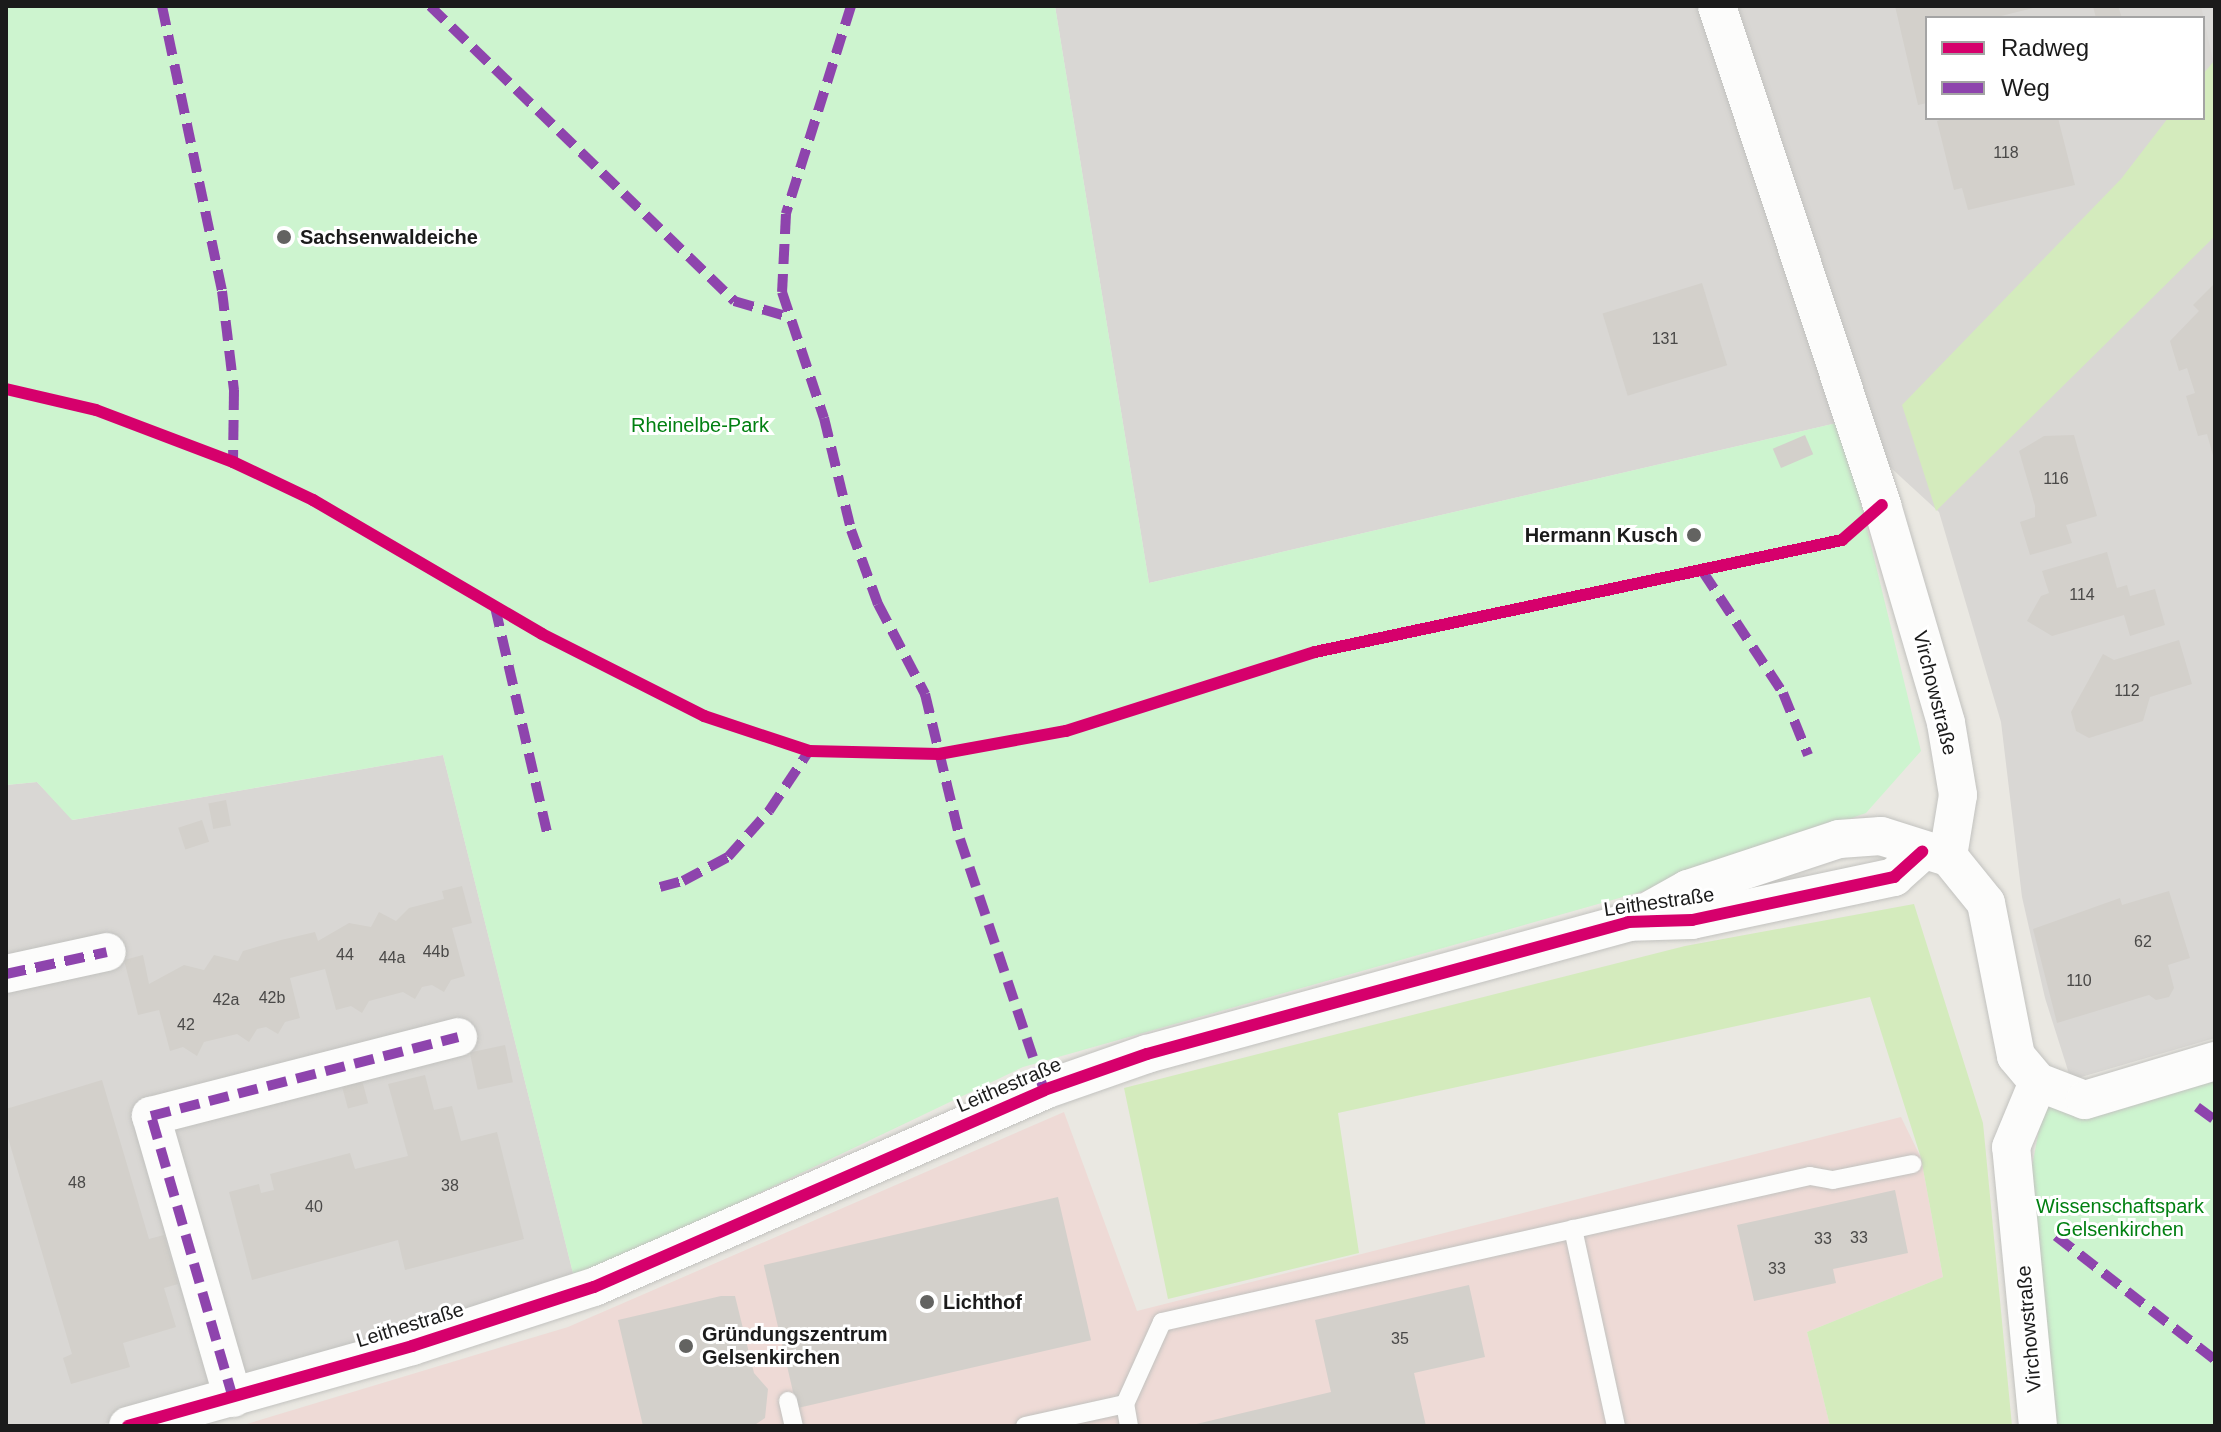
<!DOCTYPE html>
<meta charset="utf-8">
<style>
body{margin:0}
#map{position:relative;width:2221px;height:1432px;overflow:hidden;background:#eae8e2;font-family:Arial,sans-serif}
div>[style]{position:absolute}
.residential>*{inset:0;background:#d9d7d4}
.commercial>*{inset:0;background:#eedad6}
.grass>*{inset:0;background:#d4ebbd}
.park>*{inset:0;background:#cdf4cf}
.parking>*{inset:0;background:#dcdbd9}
.building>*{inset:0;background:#d3d0cb;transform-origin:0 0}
.roads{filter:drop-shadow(0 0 2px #c2c2bf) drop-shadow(0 0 2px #c2c2bf)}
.service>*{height:18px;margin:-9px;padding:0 9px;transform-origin:9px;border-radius:9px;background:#fcfcfb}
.minor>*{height:38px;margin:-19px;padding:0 19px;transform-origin:19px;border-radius:19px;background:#fcfcfb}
.quiet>*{height:10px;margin-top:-5px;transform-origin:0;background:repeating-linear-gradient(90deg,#8e44ad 0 20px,transparent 0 30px)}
.cycleway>*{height:12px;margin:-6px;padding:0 6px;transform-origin:6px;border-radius:6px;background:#d6006c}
.dots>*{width:22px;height:22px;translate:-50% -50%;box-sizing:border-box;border:4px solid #fff;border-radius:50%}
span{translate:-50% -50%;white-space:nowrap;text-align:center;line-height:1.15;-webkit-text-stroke:6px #fff;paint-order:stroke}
.number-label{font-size:16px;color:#4a4948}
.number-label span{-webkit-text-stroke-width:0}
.poi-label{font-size:20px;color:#1b1b1b;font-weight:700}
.left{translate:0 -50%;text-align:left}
.right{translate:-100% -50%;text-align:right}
.park-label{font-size:20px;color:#028012}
.street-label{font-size:20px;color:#1b1b1b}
.frame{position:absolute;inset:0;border:8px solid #1b1b1b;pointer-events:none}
.legend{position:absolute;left:1925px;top:16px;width:280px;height:104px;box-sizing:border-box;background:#fff;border:2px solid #a4a4a4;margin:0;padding:10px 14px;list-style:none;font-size:24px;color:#1b1b1b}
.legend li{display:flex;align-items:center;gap:16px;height:40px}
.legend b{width:40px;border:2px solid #a4a4a4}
</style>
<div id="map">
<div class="residential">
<div style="clip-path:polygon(evenodd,1055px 6px,2215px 6px,2215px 1038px,2071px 1080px,2045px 998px,2022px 897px,2001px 722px,1939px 512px,1841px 422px,1149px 583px,1055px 6px,1927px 18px,2203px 18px,2203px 118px,1927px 118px,1927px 18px)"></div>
<div style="clip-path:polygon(443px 755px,575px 1281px,98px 1426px,6px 1426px,6px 785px,37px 782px,73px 820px)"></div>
</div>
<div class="commercial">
<div style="clip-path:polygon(1064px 1112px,1137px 1311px,1901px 1117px,1921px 1158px,1943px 1277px,1807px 1332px,1830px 1426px,240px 1426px,568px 1327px)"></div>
</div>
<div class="grass">
<div style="clip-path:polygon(2215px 60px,2215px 236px,1936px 511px,1902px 405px,2121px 179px,2168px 118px,2203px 118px,2203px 74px)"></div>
<div style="clip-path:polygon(1914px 904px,1983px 1123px,2012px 1426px,1830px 1426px,1807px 1332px,1943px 1277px,1921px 1158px,1870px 997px,1338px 1113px,1359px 1253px,1168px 1299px,1124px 1088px,1685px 946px)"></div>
</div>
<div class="park">
<div style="clip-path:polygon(6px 6px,1055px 6px,1149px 583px,1841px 422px,1921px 751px,1866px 813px,1644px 891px,1023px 1067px,575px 1281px,443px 755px,72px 820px,37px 782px,6px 785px)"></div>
<div style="clip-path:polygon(2215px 1065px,2215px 1426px,2043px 1426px,2022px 1220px,2043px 1108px)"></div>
</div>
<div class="parking">
<div style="clip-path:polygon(2201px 6px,2215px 6px,2213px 61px)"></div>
</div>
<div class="building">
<div style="clip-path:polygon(1895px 6px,2037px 6px,2037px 7px,1993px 18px,1927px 18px,1927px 103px,1918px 105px)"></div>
<div style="clip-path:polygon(2093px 6px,2118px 6px,2122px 18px,2096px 18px)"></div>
<div style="clip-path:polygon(1946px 118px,2058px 118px,2075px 185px,1968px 210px,1962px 188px,1954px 190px,1937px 121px)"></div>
<div style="left:1702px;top:283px;width:86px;height:104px;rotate:73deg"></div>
<div style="clip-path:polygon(2215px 283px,2215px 459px,2214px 459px,2207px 434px,2198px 436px,2186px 396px,2195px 393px,2187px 368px,2179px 371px,2170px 341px,2199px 311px,2193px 305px)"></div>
<div style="left:1805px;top:435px;width:21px;height:35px;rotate:67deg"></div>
<div style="clip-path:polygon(2074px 435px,2097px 516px,2066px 525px,2072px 543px,2030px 555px,2020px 522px,2035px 517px,2035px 506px,2019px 451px,2044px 436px)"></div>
<div style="clip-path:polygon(2107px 552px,2117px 588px,2127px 585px,2130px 596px,2155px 589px,2165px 625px,2130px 636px,2124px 615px,2052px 636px,2027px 621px,2041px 596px,2049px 593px,2042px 571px)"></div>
<div style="clip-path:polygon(2179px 640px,2192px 684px,2150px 697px,2143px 721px,2089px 738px,2076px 731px,2071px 712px,2103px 654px,2114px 660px)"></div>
<div style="left:226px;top:800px;width:26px;height:18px;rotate:79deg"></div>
<div style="left:202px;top:820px;width:23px;height:25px;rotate:72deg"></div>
<div style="clip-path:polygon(462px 886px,472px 923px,452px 928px,465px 976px,451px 980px,444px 992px,432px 985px,422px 987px,415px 999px,403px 992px,369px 1001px,362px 1013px,351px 1006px,336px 1010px,325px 969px,290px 978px,300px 1018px,285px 1022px,278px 1034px,266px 1027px,257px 1029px,249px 1042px,237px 1034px,204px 1042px,197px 1056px,183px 1047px,170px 1051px,159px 1010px,138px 1015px,124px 960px,143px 955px,149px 984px,184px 965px,204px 970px,214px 955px,238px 961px,243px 951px,281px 940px,315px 932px,318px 941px,349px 923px,371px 927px,379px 912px,396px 921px,409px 908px,444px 899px,442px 891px)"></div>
<div style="clip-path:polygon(2169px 891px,2190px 958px,2168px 965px,2174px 988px,2169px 997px,2156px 1000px,2149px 995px,2057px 1023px,2033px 929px,2120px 898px,2122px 905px)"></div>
<div style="left:505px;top:1045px;width:38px;height:36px;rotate:78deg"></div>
<div style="clip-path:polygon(425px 1075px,434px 1110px,452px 1106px,461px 1141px,497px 1132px,524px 1239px,405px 1270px,398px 1240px,252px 1280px,229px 1192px,259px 1184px,261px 1193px,274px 1190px,270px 1174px,350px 1153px,355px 1169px,408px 1156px,388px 1084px)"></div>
<div style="clip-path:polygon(102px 1080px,149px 1239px,164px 1235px,178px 1284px,164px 1288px,176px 1327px,123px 1343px,130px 1367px,71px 1384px,63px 1358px,72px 1354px,6px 1131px,6px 1109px)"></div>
<div style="left:362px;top:1080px;width:24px;height:21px;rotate:75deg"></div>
<div style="clip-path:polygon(1895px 1190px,1908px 1253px,1833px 1269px,1836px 1283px,1754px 1301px,1737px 1225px)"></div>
<div style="left:1058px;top:1197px;width:147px;height:302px;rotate:77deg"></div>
<div style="clip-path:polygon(1469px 1285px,1485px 1357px,1414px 1373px,1426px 1426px,1188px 1426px,1331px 1392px,1315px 1320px)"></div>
<div style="clip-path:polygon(721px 1296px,735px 1296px,754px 1373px,768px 1389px,765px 1418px,753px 1426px,643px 1426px,618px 1320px)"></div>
</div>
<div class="roads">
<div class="service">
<div style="left:1573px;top:1229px;width:202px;rotate:77.7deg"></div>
<div style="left:788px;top:1401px;width:26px;rotate:77deg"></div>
<div style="left:1025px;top:1426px;width:102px;rotate:-12.4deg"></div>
<div style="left:1129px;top:1426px;width:22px;rotate:-100deg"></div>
<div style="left:1125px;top:1404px;width:90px;rotate:-65.7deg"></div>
<div style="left:1162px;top:1322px;width:664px;rotate:-12.7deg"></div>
<div style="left:1810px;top:1176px;width:23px;rotate:10deg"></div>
<div style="left:1833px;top:1180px;width:81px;rotate:-11.4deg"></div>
</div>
<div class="minor">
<div style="left:1717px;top:6px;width:526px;rotate:71.7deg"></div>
<div style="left:1882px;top:505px;width:227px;rotate:73.6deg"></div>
<div style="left:1946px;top:723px;width:73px;rotate:80.5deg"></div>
<div style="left:1958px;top:795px;width:62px;rotate:99.3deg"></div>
<div style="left:1948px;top:856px;width:60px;rotate:51deg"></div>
<div style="left:1986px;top:903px;width:156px;rotate:78.9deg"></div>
<div style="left:2016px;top:1056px;width:34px;rotate:50deg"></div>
<div style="left:2038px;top:1082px;width:50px;rotate:21deg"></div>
<div style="left:2085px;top:1100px;width:136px;rotate:-16.7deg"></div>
<div style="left:1634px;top:919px;width:62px;rotate:-29.1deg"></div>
<div style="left:1688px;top:889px;width:159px;rotate:-18.3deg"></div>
<div style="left:1839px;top:839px;width:42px;rotate:-4.1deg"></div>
<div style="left:1881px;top:836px;width:67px;rotate:17.4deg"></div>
<div style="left:6px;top:974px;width:103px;rotate:-12.3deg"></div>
<div style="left:233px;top:1398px;width:294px;rotate:-106.2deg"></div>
<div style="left:151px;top:1116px;width:317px;rotate:-14.4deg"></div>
<div style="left:128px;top:1426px;width:295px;rotate:-15.7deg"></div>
<div style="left:412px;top:1346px;width:191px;rotate:-18deg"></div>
<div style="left:594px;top:1287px;width:491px;rotate:-23.6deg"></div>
<div style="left:1044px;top:1090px;width:109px;rotate:-19.3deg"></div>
<div style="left:1147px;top:1054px;width:499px;rotate:-15.3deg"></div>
<div style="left:1628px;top:922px;width:64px;rotate:-1.8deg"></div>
<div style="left:1692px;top:920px;width:207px;rotate:-12deg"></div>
<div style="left:1894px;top:877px;width:38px;rotate:-42deg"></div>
<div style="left:2038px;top:1426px;width:280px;rotate:-95.5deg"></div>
<div style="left:2011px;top:1147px;width:70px;rotate:-67.4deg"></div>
</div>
</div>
<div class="quiet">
<div style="left:162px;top:6px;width:291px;rotate:78.1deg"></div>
<div style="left:222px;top:291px;width:100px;rotate:83.1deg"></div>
<div style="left:234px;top:390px;width:72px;rotate:90.8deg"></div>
<div style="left:430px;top:6px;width:424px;rotate:44.1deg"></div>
<div style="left:734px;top:301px;width:57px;rotate:16.2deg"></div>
<div style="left:851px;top:6px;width:218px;rotate:107.4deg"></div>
<div style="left:786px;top:214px;width:78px;rotate:92.9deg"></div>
<div style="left:782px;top:292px;width:133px;rotate:71.6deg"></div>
<div style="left:824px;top:418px;width:115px;rotate:76.4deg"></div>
<div style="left:851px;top:530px;width:79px;rotate:70deg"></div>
<div style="left:878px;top:604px;width:102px;rotate:62.4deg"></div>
<div style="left:925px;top:694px;width:149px;rotate:76.4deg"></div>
<div style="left:960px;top:839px;width:265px;rotate:71.5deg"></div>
<div style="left:1703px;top:572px;width:145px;rotate:56.5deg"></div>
<div style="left:1783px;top:693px;width:67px;rotate:68deg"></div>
<div style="left:495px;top:607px;width:231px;rotate:77deg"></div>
<div style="left:660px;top:887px;width:24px;rotate:-15deg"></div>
<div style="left:683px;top:881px;width:51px;rotate:-28.1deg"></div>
<div style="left:728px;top:857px;width:62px;rotate:-48.3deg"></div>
<div style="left:769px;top:811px;width:72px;rotate:-56.3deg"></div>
<div style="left:6px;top:974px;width:103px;rotate:-12.3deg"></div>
<div style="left:2197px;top:1107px;width:22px;rotate:36deg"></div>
<div style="left:2056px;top:1236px;width:202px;rotate:37.9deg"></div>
<div style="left:233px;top:1398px;width:294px;rotate:-106.2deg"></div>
<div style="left:151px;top:1116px;width:317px;rotate:-14.4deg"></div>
</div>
<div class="cycleway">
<div style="left:6px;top:389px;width:92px;rotate:13.1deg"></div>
<div style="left:96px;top:410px;width:147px;rotate:20.8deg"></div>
<div style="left:233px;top:462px;width:89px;rotate:25.4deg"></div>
<div style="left:313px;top:500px;width:265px;rotate:30.3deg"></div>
<div style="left:542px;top:634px;width:182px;rotate:26.8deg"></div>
<div style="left:704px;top:716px;width:111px;rotate:18.4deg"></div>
<div style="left:809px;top:751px;width:130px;rotate:1.3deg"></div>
<div style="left:939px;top:754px;width:129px;rotate:-10.3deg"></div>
<div style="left:1066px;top:731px;width:261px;rotate:-17.6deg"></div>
<div style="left:1315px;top:652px;width:539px;rotate:-12deg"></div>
<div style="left:1842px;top:540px;width:53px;rotate:-41.2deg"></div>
<div style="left:128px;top:1426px;width:295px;rotate:-15.7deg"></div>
<div style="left:412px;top:1346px;width:191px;rotate:-18deg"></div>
<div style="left:594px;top:1287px;width:491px;rotate:-23.6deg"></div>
<div style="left:1044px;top:1090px;width:109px;rotate:-19.3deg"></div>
<div style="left:1147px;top:1054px;width:499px;rotate:-15.3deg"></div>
<div style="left:1628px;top:922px;width:64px;rotate:-1.8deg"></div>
<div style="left:1692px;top:920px;width:207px;rotate:-12deg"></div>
<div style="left:1894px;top:877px;width:38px;rotate:-42deg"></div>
</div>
<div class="dots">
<div style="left:284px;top:237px;background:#636361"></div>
<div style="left:1694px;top:535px;background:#636361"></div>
<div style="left:927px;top:1302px;background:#636361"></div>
<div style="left:686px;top:1346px;background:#636361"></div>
</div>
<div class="number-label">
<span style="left:2006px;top:153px">118</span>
<span style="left:1665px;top:339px">131</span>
<span style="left:2056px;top:479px">116</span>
<span style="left:2082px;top:595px">114</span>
<span style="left:2127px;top:691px">112</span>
<span style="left:2143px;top:942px">62</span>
<span style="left:436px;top:952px">44b</span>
<span style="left:345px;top:955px">44</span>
<span style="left:392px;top:958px">44a</span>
<span style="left:2079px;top:981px">110</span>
<span style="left:272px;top:998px">42b</span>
<span style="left:226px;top:1000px">42a</span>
<span style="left:186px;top:1025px">42</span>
<span style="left:77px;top:1183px">48</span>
<span style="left:450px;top:1186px">38</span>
<span style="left:314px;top:1207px">40</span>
<span style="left:1859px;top:1238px">33</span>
<span style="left:1823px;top:1239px">33</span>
<span style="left:1777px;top:1269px">33</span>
<span style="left:1400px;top:1339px">35</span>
</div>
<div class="poi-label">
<span class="left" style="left:300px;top:237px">Sachsenwaldeiche</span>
<span class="right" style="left:1678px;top:535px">Hermann Kusch</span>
<span class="left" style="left:943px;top:1302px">Lichthof</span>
<span class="left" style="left:702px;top:1346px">Gründungszentrum<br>Gelsenkirchen</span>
</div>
<div class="park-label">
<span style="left:700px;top:425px">Rheinelbe-Park</span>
<span style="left:2120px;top:1218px">Wissenschaftspark<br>Gelsenkirchen</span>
</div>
<div class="street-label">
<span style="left:1935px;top:693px;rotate:76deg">Virchowstraße</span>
<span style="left:1659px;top:902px;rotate:-8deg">Leithestraße</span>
<span style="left:1009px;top:1085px;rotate:-23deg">Leithestraße</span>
<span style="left:410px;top:1325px;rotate:-17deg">Leithestraße</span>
<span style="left:2029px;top:1329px;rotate:-95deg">Virchowstraße</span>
</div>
<div class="frame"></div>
<ul class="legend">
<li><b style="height:10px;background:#d6006c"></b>Radweg</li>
<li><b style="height:10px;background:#8e44ad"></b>Weg</li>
</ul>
</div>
